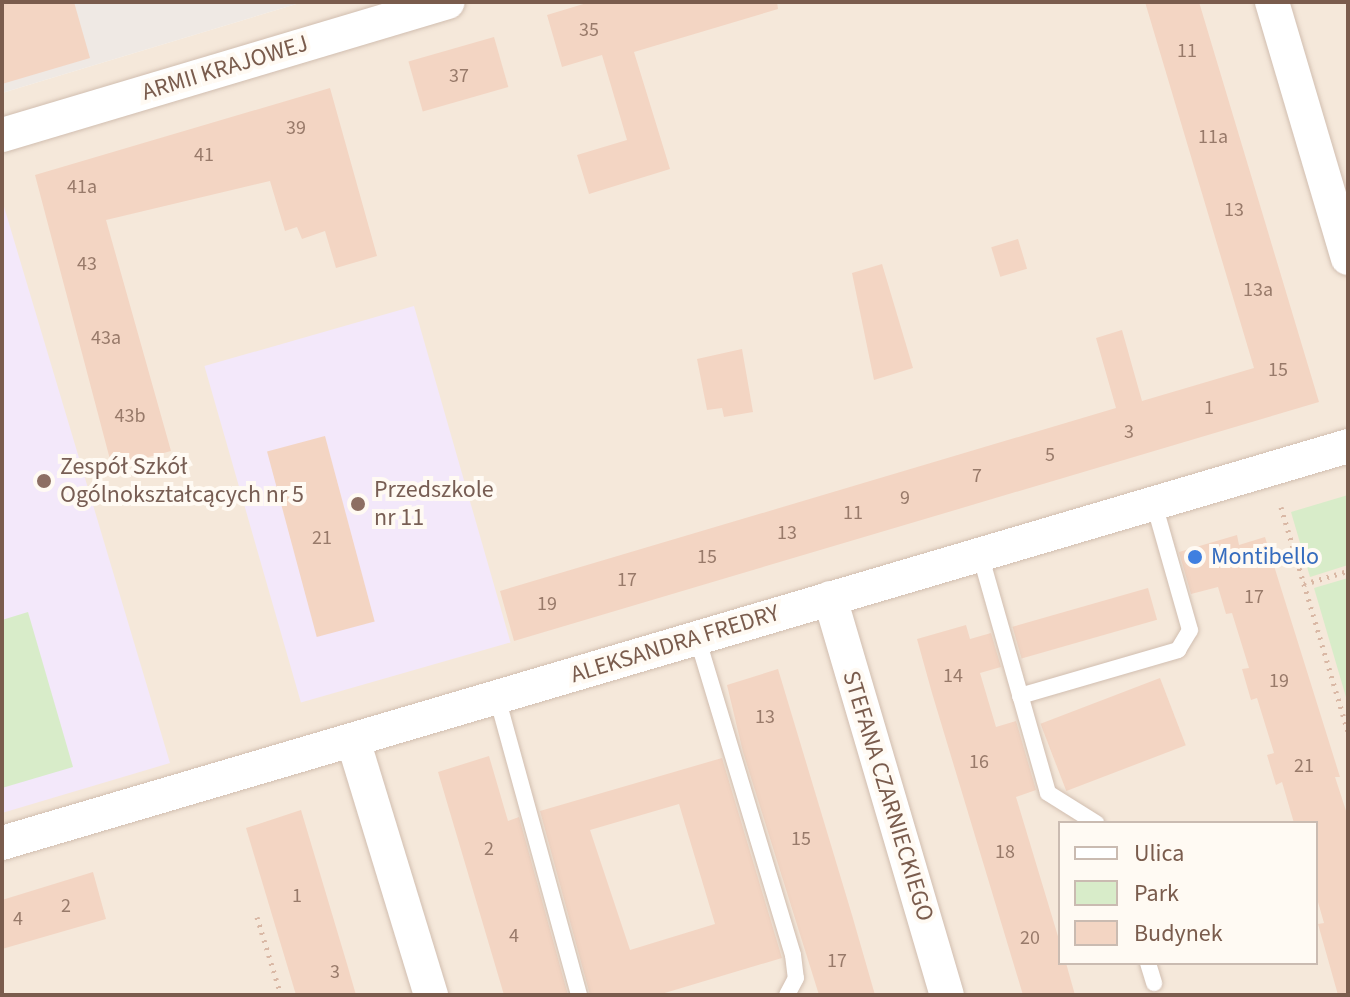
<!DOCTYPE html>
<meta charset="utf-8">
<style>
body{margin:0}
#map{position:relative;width:1350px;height:997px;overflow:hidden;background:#fdf6ec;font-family:"Source Sans 3",sans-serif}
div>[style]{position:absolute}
.residential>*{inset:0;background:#f5e8da}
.industrial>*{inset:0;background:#efe9e4}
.education>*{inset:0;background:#f3e8fa;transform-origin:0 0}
.green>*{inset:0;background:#d8ecc9}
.building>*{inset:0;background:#f3d5c3;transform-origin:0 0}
.path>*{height:5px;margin-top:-2.5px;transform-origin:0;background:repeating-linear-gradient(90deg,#d9b8a5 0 2px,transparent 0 8px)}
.roads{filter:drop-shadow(0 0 2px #d1beb0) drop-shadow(0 0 2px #d1beb0)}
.lane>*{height:16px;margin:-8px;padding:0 8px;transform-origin:8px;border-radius:8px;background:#fff}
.street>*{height:34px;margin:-17px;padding:0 17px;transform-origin:17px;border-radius:17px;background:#fff}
.dots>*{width:22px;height:22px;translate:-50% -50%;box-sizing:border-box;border:4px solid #fffaf3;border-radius:50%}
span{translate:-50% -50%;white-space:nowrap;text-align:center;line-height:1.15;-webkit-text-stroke:8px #fffaf3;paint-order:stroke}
.number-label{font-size:20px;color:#987a6a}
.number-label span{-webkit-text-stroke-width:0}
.street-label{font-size:24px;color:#7a5c4d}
.education-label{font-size:24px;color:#785e54}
.left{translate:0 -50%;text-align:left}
.shop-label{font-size:24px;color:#366cbe}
.frame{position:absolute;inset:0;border:4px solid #7a5c4d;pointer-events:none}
.legend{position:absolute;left:1058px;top:821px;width:260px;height:144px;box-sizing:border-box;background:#fffaf3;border:2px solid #cabbb1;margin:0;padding:10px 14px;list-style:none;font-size:24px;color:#7a5c4d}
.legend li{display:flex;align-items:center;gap:16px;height:40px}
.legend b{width:40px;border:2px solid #cabbb1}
</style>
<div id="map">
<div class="residential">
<div style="clip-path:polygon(evenodd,303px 2px,1348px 2px,1348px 995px,2px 995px,2px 93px,303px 2px,1060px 823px,1316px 823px,1316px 963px,1060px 963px,1060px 823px)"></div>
</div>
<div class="industrial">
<div style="clip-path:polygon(2px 2px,303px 2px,2px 93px)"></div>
</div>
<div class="education">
<div style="clip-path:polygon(2px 200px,170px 763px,2px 813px)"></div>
<div style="left:414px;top:306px;width:350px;height:218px;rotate:74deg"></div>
</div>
<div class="green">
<div style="clip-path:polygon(1348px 495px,1348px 565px,1310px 577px,1291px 512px)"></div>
<div style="clip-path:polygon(1348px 578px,1348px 704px,1314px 588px)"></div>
<div style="clip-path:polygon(28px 612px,73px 767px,2px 788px,2px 620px)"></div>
</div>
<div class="building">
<div style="clip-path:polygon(2px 2px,74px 2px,90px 58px,2px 84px)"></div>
<div style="clip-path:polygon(590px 2px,777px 2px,778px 9px,634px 52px,670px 169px,589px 194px,577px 155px,627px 140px,602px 55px,562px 67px,547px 15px)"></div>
<div style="clip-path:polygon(1145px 2px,1199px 2px,1319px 402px,514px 641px,500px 591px,1116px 408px,1096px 338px,1122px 330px,1142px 401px,1254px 368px)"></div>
<div style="left:494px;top:37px;width:52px;height:89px;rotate:74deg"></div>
<div style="clip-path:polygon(330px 88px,377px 256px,336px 268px,325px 231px,302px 239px,297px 227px,285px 231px,270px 181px,106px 220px,171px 451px,112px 467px,35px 175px)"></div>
<div style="left:1018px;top:239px;width:31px;height:28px;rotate:73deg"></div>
<div style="clip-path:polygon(882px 264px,913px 368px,874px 380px,852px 273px)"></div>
<div style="clip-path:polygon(742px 349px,753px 412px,724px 417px,722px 408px,707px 410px,697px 359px)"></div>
<div style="left:325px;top:436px;width:192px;height:60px;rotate:75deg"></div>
<div style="clip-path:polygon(1237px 535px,1239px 545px,1265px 537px,1340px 777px,1335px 777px,1348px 817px,1348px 995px,1338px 995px,1318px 924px,1324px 923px,1316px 895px,1316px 823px,1294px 823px,1282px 782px,1276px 785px,1267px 755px,1274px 753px,1257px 698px,1251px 700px,1242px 669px,1249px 668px,1232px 613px,1226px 614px,1218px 587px,1191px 594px,1179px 552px)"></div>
<div style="left:1148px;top:588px;width:33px;height:141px;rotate:74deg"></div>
<div style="clip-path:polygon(966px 625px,970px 639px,991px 633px,1001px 667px,980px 673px,996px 727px,1016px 721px,1036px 790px,1016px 797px,1060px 943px,1060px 963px,1066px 963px,1075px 995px,1023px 995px,932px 693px,917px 639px)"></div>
<div style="clip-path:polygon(778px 669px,852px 915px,875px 995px,819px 995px,743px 752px,727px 685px)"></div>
<div style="left:1160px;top:678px;width:72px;height:128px;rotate:69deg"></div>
<div style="clip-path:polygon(489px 756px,508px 821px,519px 817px,568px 995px,504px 995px,438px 772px)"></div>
<div style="clip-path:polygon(evenodd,722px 758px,782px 958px,658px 995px,590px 995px,540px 811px,722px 758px,679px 804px,715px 924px,630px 950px,590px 830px,679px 804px)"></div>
<div style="clip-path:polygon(301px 810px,347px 964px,356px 995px,296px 995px,246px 828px)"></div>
<div style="clip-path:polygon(93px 872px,106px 919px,2px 949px,2px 900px)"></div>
</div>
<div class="path">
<div style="left:1281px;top:507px;width:235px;rotate:73.4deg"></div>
<div style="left:1304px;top:584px;width:46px;rotate:-16.5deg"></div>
<div style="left:257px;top:917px;width:82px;rotate:72.9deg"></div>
</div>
<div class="roads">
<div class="lane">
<div style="left:980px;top:554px;width:248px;rotate:74.1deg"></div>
<div style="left:1048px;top:793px;width:57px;rotate:32deg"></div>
<div style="left:697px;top:637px;width:332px;rotate:73.2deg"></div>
<div style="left:793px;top:955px;width:23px;rotate:83deg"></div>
<div style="left:796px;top:978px;width:19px;rotate:118deg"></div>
<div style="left:1020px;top:696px;width:165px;rotate:-16.2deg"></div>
<div style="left:1178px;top:650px;width:23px;rotate:-59deg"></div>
<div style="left:1190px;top:630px;width:131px;rotate:-105.9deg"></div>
<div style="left:497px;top:697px;width:309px;rotate:74.6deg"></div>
<div style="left:1148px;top:963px;width:21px;rotate:73deg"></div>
</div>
<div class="street">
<div style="left:1272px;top:2px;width:267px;rotate:73.5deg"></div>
<div style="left:2px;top:135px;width:465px;rotate:-16.6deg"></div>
<div style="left:830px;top:598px;width:414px;rotate:73.6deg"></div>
<div style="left:353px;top:740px;width:267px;rotate:73deg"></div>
<div style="left:2px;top:843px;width:1403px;rotate:-16.43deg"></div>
</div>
</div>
<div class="dots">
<div style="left:44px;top:481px;background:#8d6e63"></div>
<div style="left:358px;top:504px;background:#8d6e63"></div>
<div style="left:1195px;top:557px;background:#3f7fe0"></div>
</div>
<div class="number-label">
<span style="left:589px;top:30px">35</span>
<span style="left:1187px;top:51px">11</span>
<span style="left:459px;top:76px">37</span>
<span style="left:296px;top:128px">39</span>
<span style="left:1213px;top:137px">11a</span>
<span style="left:204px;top:155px">41</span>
<span style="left:82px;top:187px">41a</span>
<span style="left:1234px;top:210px">13</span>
<span style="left:87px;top:264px">43</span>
<span style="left:1258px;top:290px">13a</span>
<span style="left:106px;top:338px">43a</span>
<span style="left:1278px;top:370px">15</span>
<span style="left:1209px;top:408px">1</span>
<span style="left:130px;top:416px">43b</span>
<span style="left:1129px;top:432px">3</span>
<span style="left:1050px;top:455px">5</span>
<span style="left:977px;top:476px">7</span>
<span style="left:905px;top:498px">9</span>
<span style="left:853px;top:513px">11</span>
<span style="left:787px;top:533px">13</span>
<span style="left:322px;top:538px">21</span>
<span style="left:707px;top:557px">15</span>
<span style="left:627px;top:580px">17</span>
<span style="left:1254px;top:597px">17</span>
<span style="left:547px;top:604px">19</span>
<span style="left:953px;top:676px">14</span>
<span style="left:1279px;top:681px">19</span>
<span style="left:765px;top:717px">13</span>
<span style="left:979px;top:762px">16</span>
<span style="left:1304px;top:766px">21</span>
<span style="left:801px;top:839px">15</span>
<span style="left:489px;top:849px">2</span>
<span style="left:1005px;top:852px">18</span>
<span style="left:297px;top:896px">1</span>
<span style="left:66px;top:906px">2</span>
<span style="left:18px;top:919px">4</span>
<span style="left:514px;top:936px">4</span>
<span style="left:1030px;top:938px">20</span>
<span style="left:837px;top:961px">17</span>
<span style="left:335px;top:972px">3</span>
</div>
<div class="street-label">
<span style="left:225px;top:68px;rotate:-17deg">ARMII KRAJOWEJ</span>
<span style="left:675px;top:644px;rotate:-17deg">ALEKSANDRA FREDRY</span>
<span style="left:888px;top:796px;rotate:73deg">STEFANA CZARNIECKIEGO</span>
</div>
<div class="education-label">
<span class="left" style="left:60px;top:481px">Zespół Szkół<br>Ogólnokształcących nr 5</span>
<span class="left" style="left:374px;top:504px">Przedszkole<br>nr 11</span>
</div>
<div class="shop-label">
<span class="left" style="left:1211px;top:557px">Montibello</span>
</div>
<div class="frame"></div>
<ul class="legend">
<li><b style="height:10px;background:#fff"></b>Ulica</li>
<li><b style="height:22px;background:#d8ecc9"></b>Park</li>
<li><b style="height:22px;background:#f3d5c3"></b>Budynek</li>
</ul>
</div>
